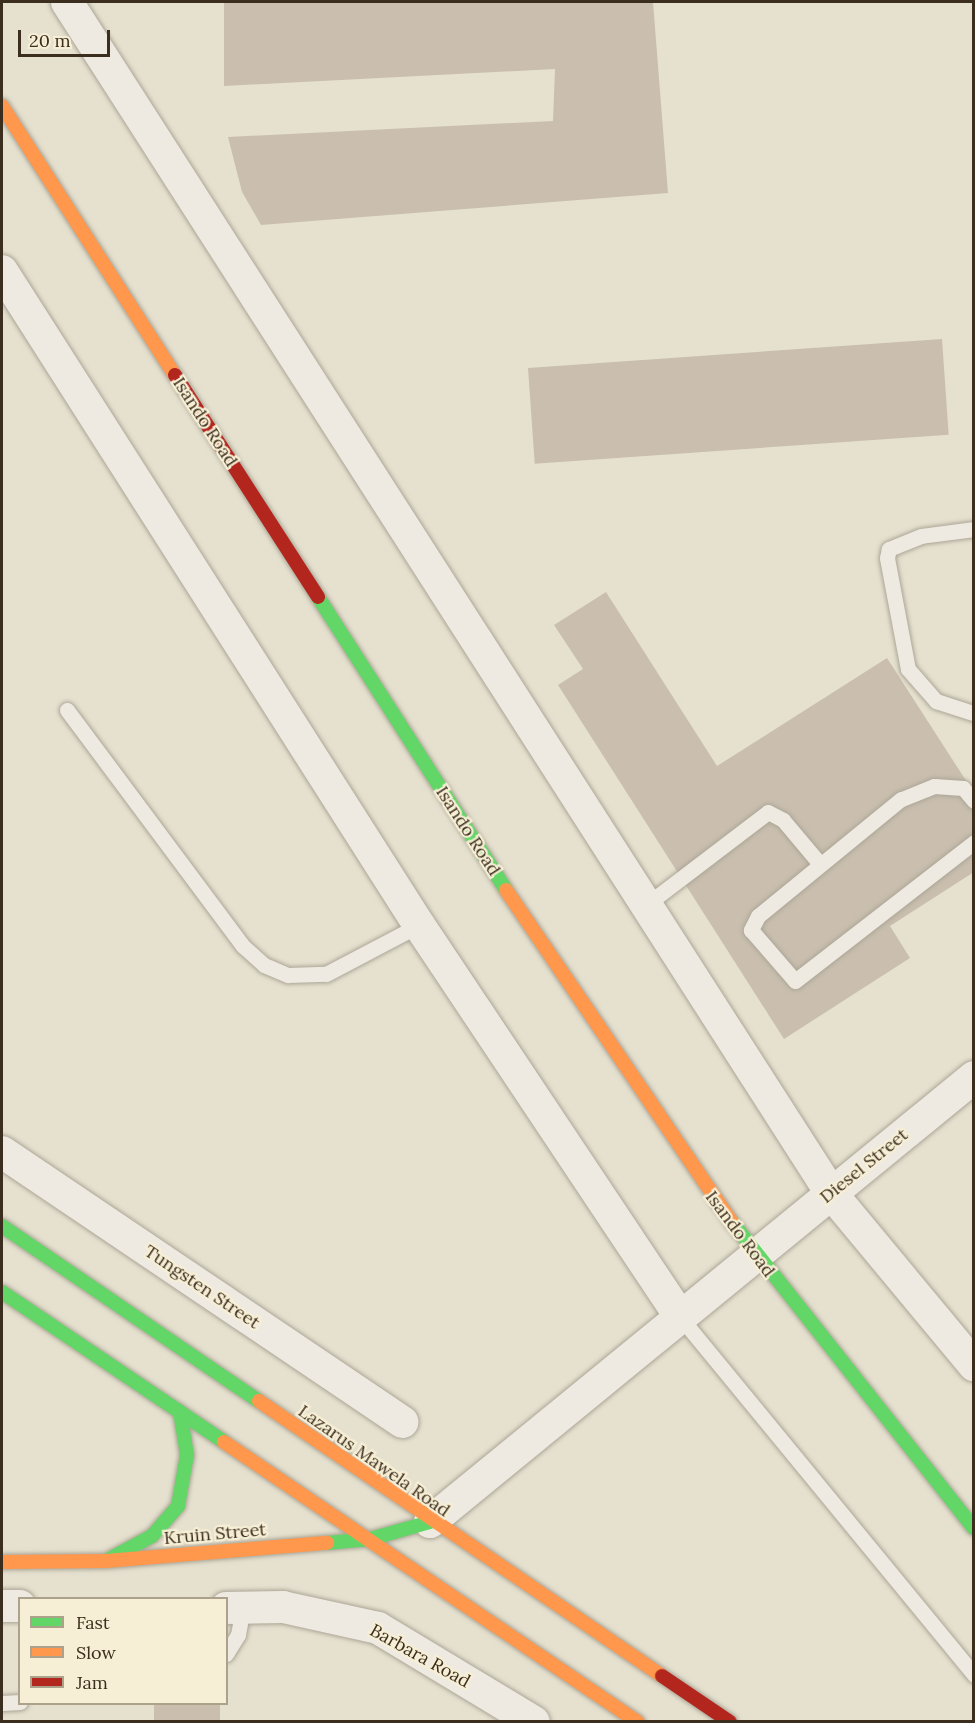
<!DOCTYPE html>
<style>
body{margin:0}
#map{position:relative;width:975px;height:1723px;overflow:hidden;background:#e6e1cf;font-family:Lora,serif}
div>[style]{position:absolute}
.building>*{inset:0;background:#cabfaf;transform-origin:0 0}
.roads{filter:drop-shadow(0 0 2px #aca697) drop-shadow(0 0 2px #aca697)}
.lane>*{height:15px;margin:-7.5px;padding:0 7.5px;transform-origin:7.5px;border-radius:7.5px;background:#eeeae1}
.street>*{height:32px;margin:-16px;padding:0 16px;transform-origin:16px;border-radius:16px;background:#eeeae1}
.fast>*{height:14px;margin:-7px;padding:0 7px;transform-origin:7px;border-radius:7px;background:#63d668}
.slow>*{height:14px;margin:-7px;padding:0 7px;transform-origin:7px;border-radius:7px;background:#ff974d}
.jam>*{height:14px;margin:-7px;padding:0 7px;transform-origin:7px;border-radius:7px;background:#b3261e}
span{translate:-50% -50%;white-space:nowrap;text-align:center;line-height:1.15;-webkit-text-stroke:4.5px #f7efd5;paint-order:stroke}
.street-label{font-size:18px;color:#3c2e1e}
.frame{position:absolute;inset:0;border:3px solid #3c2e1e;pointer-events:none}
.legend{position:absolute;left:18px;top:1597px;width:210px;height:108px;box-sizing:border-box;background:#f7efd5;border:2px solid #aca28c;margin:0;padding:8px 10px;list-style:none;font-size:18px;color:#3c2e1e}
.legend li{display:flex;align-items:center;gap:12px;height:30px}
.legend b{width:30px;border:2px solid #aca28c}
.scale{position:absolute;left:18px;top:30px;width:92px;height:27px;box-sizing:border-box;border:3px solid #3c2e1e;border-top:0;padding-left:8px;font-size:18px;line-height:21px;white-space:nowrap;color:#3c2e1e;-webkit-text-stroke:4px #f7efd5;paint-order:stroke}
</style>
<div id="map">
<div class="building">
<div style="clip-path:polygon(224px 2px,653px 2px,668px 193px,261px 225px,242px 192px,228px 137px,553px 121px,555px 69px,224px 86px)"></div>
<div style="left:942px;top:339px;width:96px;height:415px;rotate:86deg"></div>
<div style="clip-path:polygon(606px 592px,717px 766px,887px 658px,974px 793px,974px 872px,890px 926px,910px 958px,784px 1039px,558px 685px,583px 669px,554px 625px)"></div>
<div style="left:154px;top:1704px;width:66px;height:18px"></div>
</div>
<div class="roads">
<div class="lane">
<div style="left:974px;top:529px;width:53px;rotate:172.5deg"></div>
<div style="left:921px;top:536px;width:35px;rotate:158deg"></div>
<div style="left:889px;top:549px;width:9px;rotate:103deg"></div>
<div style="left:887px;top:558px;width:113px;rotate:79.3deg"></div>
<div style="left:908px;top:669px;width:43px;rotate:48.8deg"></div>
<div style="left:936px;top:701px;width:40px;rotate:18deg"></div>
<div style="left:67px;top:710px;width:294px;rotate:53.3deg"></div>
<div style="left:243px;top:946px;width:28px;rotate:42deg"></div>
<div style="left:264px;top:965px;width:26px;rotate:23deg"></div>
<div style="left:288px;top:975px;width:38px;rotate:-2deg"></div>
<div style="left:326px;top:974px;width:105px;rotate:-27.8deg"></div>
<div style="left:974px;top:801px;width:17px;rotate:-130deg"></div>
<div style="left:963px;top:788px;width:29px;rotate:-176deg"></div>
<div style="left:934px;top:786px;width:35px;rotate:158deg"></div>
<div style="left:901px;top:799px;width:185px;rotate:140.7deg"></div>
<div style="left:758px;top:916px;width:16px;rotate:117deg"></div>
<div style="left:751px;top:930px;width:67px;rotate:49.2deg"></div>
<div style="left:795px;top:981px;width:227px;rotate:-37.8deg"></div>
<div style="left:646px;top:905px;width:153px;rotate:-37.3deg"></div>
<div style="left:768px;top:812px;width:17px;rotate:28deg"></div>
<div style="left:783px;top:820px;width:57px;rotate:49.9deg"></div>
<div style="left:681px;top:1318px;width:462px;rotate:50.6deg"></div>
<div style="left:226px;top:1654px;width:22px;rotate:-58deg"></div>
<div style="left:238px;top:1635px;width:27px;rotate:-80deg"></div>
<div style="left:2px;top:1703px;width:18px;rotate:-3deg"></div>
</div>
<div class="street">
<div style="left:67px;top:2px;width:1415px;rotate:57.32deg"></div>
<div style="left:831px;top:1193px;width:224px;rotate:50.3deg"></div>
<div style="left:2px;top:271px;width:776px;rotate:57.48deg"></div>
<div style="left:419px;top:925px;width:472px;rotate:56.3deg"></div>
<div style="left:2px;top:1152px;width:483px;rotate:34deg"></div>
<div style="left:430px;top:1522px;width:703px;rotate:-39.28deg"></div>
<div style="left:2px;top:1606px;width:18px"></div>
<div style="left:226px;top:1608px;width:57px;rotate:-1deg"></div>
<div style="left:283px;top:1607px;width:97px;rotate:12.5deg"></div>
<div style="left:378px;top:1628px;width:182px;rotate:31.1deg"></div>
</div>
<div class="fast">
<div style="left:318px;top:597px;width:348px;rotate:57.3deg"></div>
<div style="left:732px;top:1222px;width:390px;rotate:51.7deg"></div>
<div style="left:2px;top:1226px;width:311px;rotate:34.3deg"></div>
<div style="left:2px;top:1292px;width:268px;rotate:34deg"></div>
<div style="left:327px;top:1543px;width:43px;rotate:-5.3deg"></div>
<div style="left:370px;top:1539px;width:62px;rotate:-15.8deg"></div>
<div style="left:106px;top:1561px;width:52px;rotate:-28.5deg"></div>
<div style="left:152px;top:1536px;width:40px;rotate:-49deg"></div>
<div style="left:178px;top:1506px;width:52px;rotate:-80deg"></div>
<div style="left:187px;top:1455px;width:44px;rotate:-99.2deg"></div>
</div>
<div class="slow">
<div style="left:2px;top:106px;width:320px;rotate:57.3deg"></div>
<div style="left:506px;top:890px;width:402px;rotate:55.8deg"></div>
<div style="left:259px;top:1401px;width:488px;rotate:34.3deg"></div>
<div style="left:224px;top:1442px;width:500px;rotate:34.1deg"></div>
<div style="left:2px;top:1562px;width:104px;rotate:-0.6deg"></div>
<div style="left:106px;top:1561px;width:222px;rotate:-4.7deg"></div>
</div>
<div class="jam">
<div style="left:175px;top:375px;width:264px;rotate:57.2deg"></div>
<div style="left:662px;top:1676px;width:82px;rotate:34.1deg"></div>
</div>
</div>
<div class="street-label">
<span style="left:205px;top:422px;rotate:57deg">Isando Road</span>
<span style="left:468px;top:831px;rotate:57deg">Isando Road</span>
<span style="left:864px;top:1166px;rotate:-39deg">Diesel Street</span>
<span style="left:740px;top:1234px;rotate:53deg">Isando Road</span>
<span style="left:202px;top:1287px;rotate:34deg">Tungsten Street</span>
<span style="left:374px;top:1461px;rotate:35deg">Lazarus Mawela Road</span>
<span style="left:215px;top:1534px;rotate:-5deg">Kruin Street</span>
<span style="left:420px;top:1656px;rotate:29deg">Barbara Road</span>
</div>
<div class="frame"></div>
<ul class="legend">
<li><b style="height:8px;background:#63d668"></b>Fast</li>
<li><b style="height:8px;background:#ff974d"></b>Slow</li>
<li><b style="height:8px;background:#b3261e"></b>Jam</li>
</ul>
<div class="scale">20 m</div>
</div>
